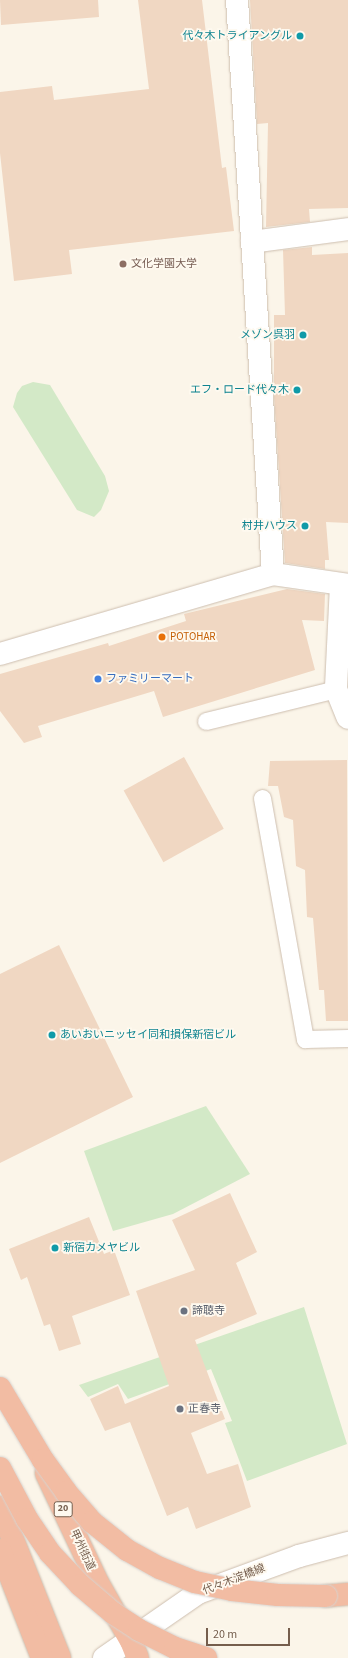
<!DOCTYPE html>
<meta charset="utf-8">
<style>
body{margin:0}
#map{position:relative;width:348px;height:1658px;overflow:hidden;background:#fbf5e9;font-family:"Source Sans 3","Noto Sans JP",sans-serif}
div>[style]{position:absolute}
.green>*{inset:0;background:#d3e9c7}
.building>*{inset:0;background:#f0d7c2;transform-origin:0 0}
.roads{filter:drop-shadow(0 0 1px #cdbeaf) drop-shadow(0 0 1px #cdbeaf)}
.lane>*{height:17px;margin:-8.5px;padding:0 8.5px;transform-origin:8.5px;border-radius:8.5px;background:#fff}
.street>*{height:22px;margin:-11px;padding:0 11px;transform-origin:11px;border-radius:11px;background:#fff}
.secondary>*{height:22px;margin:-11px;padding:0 11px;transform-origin:11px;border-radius:11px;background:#fff}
.highway>*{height:22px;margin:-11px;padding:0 11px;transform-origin:11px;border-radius:11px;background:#f2bca3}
.bridges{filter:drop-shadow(0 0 1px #d8d2cd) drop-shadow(0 0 1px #d8d2cd)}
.highway-bridge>*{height:22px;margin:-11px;padding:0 11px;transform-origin:11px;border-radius:11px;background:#f2bca3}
.dots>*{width:11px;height:11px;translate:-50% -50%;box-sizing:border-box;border:2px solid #fef9ef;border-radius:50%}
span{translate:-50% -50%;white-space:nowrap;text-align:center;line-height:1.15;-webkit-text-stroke:3.5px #fef9ef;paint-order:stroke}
.shield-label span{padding:1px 3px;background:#fef9ef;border:1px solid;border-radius:3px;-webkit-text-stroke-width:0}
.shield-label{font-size:10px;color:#755e4d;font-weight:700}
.culture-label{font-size:11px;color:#0d838f}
.right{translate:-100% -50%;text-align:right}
.left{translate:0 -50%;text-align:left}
.education-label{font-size:11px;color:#785e54}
.food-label{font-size:11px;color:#c56008}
.shop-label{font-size:11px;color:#366cbe}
.worship-label{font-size:11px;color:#5b616d}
.street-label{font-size:11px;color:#755e4d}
.scale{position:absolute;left:206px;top:1628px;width:84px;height:18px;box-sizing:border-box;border:2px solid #755e4d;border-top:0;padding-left:5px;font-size:12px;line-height:14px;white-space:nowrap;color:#755e4d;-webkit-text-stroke:3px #fef9ef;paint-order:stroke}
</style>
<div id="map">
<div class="green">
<div style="clip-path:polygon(33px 382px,50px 385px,105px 476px,109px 491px,101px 510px,94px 517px,77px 510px,13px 407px,17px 393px,22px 386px)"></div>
<div style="clip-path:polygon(206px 1106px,250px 1174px,173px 1214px,113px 1231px,84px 1151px)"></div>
<div style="clip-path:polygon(304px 1307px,347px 1444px,247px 1481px,225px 1423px,232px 1421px,211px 1369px,128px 1399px,118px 1384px,88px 1397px,79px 1385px)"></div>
</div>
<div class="building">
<div style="clip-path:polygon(0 0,98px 0,99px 17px,1px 25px)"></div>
<div style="clip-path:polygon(138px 0,202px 0,222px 168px,226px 167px,234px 231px,69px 250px,72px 274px,14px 281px,0 153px,0 92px,52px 86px,54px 100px,149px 89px)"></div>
<div style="clip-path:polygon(250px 0,348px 0,348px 208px,309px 209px,310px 222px,266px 227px,268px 123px,257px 124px)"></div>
<div style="clip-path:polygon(312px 247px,312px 255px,348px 253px,348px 523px,326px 522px,329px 560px,325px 560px,325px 569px,285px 563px,274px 397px,274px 315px,285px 315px,283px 250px)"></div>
<div style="clip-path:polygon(287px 589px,325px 594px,324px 621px,302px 620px,315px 670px,163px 717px,154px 691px,38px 726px,42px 737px,24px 743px,0 711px,0 674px,108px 643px,109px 646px,186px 621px,184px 614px)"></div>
<div style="left:184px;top:757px;width:82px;height:69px;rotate:61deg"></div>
<div style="clip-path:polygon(347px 760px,348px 1021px,326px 1021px,324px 990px,319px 990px,313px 918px,307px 917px,305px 870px,296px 866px,293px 820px,284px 817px,278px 786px,268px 786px,270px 761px)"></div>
<div style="clip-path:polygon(59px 945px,133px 1097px,0 1163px,0 974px)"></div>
<div style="clip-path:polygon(230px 1193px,257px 1252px,236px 1263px,257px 1314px,195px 1340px,225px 1419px,191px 1433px,207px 1474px,238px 1464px,251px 1507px,196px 1529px,188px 1507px,167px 1516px,130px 1422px,105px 1431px,90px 1399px,118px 1386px,125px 1404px,169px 1386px,136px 1291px,195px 1270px,172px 1220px)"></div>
<div style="clip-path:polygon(89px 1217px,104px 1254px,114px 1250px,130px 1295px,72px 1316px,81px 1344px,59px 1351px,50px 1324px,44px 1326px,27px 1277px,21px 1280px,9px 1249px)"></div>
</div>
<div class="roads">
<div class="lane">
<div style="left:206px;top:721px;width:134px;rotate:-13.8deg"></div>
<div style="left:262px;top:798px;width:245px;rotate:79.9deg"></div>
<div style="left:305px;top:1039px;width:43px;rotate:-1.3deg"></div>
</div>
<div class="street">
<div style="left:237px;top:0;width:575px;rotate:86.41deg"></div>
<div style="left:252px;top:242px;width:97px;rotate:-7.7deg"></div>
<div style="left:341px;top:585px;width:104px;rotate:92.8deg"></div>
<div style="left:336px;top:689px;width:31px;rotate:68deg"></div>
<div style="left:0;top:654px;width:284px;rotate:-16.3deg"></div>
<div style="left:273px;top:574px;width:76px;rotate:8.3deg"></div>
</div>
<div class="secondary">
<div style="left:104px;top:1658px;width:114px;rotate:-34.7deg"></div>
<div style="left:198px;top:1593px;width:108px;rotate:-20.1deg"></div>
<div style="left:299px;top:1556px;width:51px;rotate:-14.9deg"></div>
</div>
<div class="highway">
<div style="left:46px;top:1473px;width:122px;rotate:64.7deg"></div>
<div style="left:98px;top:1583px;width:67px;rotate:60.4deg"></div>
<div style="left:131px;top:1641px;width:18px;rotate:68deg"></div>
<div style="left:0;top:1507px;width:162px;rotate:68.3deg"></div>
<div style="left:0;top:1550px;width:116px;rotate:68.7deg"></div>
<div style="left:326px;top:1596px;width:22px;rotate:-5deg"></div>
</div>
</div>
<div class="bridges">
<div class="highway-bridge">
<div style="left:0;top:1388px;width:84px;rotate:59.2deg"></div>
<div style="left:43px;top:1460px;width:39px;rotate:54deg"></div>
<div style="left:66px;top:1492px;width:40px;rotate:49deg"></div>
<div style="left:92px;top:1522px;width:45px;rotate:38.7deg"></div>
<div style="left:127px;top:1550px;width:38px;rotate:29deg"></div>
<div style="left:160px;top:1568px;width:38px;rotate:22deg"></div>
<div style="left:195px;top:1582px;width:38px;rotate:12deg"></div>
<div style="left:232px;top:1590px;width:46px;rotate:6.2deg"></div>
<div style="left:278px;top:1595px;width:48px;rotate:1.2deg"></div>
<div style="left:0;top:1468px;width:58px;rotate:62.1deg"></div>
<div style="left:27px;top:1519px;width:41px;rotate:55.9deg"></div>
<div style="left:50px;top:1553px;width:44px;rotate:46.8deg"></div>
<div style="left:80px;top:1585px;width:43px;rotate:40.3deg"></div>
<div style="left:113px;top:1613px;width:31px;rotate:33deg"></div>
<div style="left:139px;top:1630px;width:40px;rotate:26.6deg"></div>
<div style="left:175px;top:1648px;width:33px;rotate:18deg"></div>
</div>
</div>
<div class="dots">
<div style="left:300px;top:36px;background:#0f9aa8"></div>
<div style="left:123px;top:264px;background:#8d6e63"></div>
<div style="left:303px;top:335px;background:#0f9aa8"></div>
<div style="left:297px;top:390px;background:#0f9aa8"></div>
<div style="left:305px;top:526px;background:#0f9aa8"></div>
<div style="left:162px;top:637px;background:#e8710a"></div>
<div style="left:98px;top:679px;background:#3f7fe0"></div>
<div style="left:52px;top:1035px;background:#0f9aa8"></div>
<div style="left:55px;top:1248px;background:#0f9aa8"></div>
<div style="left:184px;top:1311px;background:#6b7280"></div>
<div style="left:180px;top:1409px;background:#6b7280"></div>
</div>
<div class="shield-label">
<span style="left:63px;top:1509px">20</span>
</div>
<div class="culture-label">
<span class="right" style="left:292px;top:36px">代々木トライアングル</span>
<span class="right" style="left:295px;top:335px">メゾン呉羽</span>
<span class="right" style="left:289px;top:390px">エフ・ロード代々木</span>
<span class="right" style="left:297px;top:526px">村井ハウス</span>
<span class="left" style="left:60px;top:1035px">あいおいニッセイ同和損保新宿ビル</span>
<span class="left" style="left:63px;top:1248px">新宿カメヤビル</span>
</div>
<div class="education-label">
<span class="left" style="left:131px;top:264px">文化学園大学</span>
</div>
<div class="food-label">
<span class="left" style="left:170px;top:637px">POTOHAR</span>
</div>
<div class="shop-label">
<span class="left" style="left:106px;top:679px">ファミリーマート</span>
</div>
<div class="worship-label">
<span class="left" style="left:192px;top:1311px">諦聴寺</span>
<span class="left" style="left:188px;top:1409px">正春寺</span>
</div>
<div class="street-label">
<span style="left:82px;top:1550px;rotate:65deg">甲州街道</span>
<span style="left:234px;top:1580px;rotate:-21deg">代々木淀橋線</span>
</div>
<div class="scale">20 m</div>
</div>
